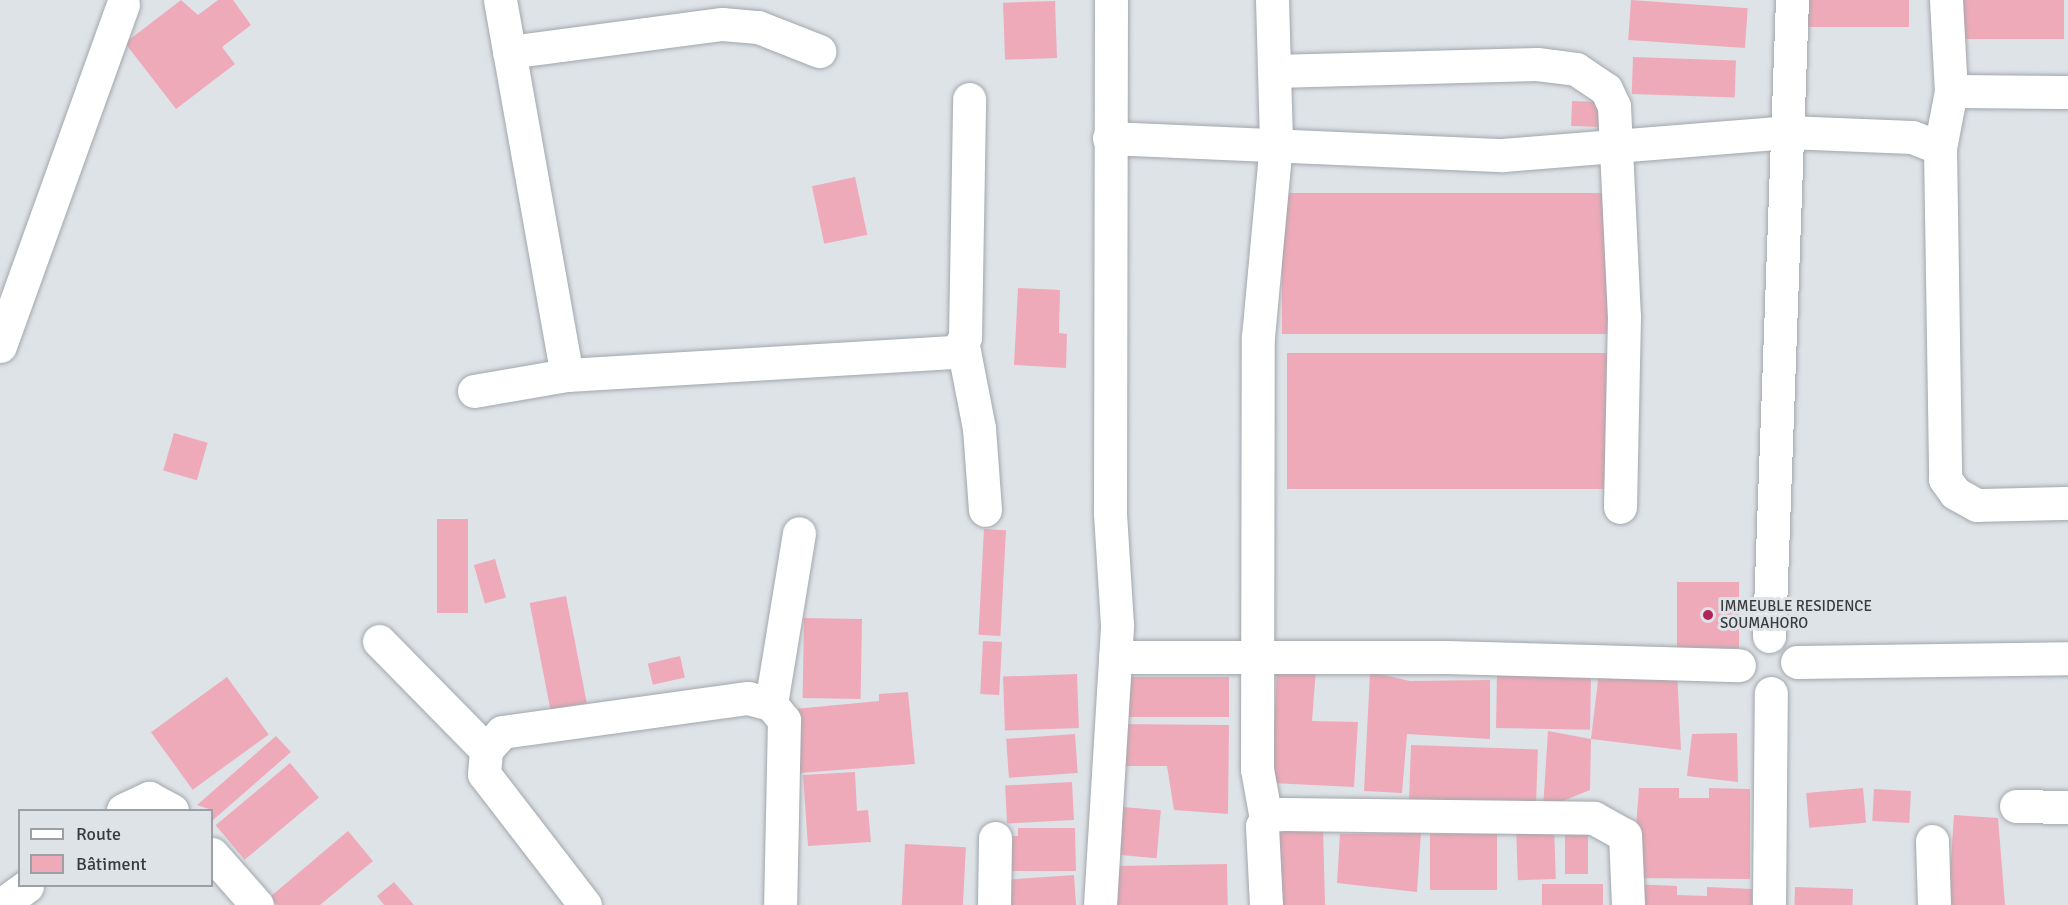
<!DOCTYPE html>
<meta charset="utf-8">
<style>
body{margin:0}
#map{position:relative;width:2068px;height:905px;overflow:hidden;background:#dee3e8;font-family:Signika,sans-serif}
div>[style]{position:absolute}
.building>*{inset:0;background:#efaab9;transform-origin:0 0}
.roads{filter:drop-shadow(0 0 2px #a2a7ab) drop-shadow(0 0 2px #a2a7ab)}
.minor>*{height:33px;margin:-16.5px;padding:0 16.5px;transform-origin:16.5px;border-radius:16.5px;background:#fff}
.dots>*{width:16px;height:16px;translate:-50% -50%;box-sizing:border-box;border:3px solid #dee3e8;border-radius:50%}
span{translate:-50% -50%;white-space:nowrap;text-align:center;line-height:1.15;-webkit-text-stroke:6px #dee3e8;paint-order:stroke}
.poi-label{font-size:15px;color:#393b3d}
.left{translate:0 -50%;text-align:left}
.legend{position:absolute;left:18px;top:809px;width:195px;height:78px;box-sizing:border-box;background:#dee3e8;border:2px solid #9ca0a4;margin:0;padding:8px 10px;list-style:none;font-size:18px;color:#393b3d}
.legend li{display:flex;align-items:center;gap:12px;height:30px}
.legend b{width:30px;border:2px solid #9ca0a4}
</style>
<div id="map">
<div class="building">
<div style="clip-path:polygon(181px 0,198px 15px,218px 0,233px 0,251px 25px,222px 47px,235px 64px,176px 109px,125px 43px)"></div>
<div style="left:1631px;top:0;width:117px;height:40px;rotate:4deg"></div>
<div style="left:1805px;top:0;width:104px;height:27px"></div>
<div style="left:1959px;top:0;width:105px;height:39px"></div>
<div style="left:1055px;top:1px;width:57px;height:52px;rotate:88deg"></div>
<div style="left:1633px;top:57px;width:103px;height:37px;rotate:2deg"></div>
<div style="left:1572px;top:101px;width:29px;height:25px;rotate:2deg"></div>
<div style="left:855px;top:177px;width:59px;height:44px;rotate:78deg"></div>
<div style="left:1282px;top:193px;width:333px;height:141px"></div>
<div style="clip-path:polygon(1018px 288px,1060px 290px,1059px 333px,1067px 334px,1066px 368px,1014px 365px)"></div>
<div style="left:1287px;top:353px;width:328px;height:136px"></div>
<div style="left:174px;top:433px;width:35px;height:39px;rotate:16deg"></div>
<div style="left:437px;top:519px;width:31px;height:94px"></div>
<div style="left:984px;top:529px;width:22px;height:106px;rotate:3deg"></div>
<div style="left:495px;top:559px;width:40px;height:22px;rotate:74deg"></div>
<div style="left:1677px;top:582px;width:62px;height:66px"></div>
<div style="left:566px;top:596px;width:109px;height:37px;rotate:79deg"></div>
<div style="left:804px;top:618px;width:58px;height:80px;rotate:1deg"></div>
<div style="left:983px;top:641px;width:19px;height:53px;rotate:3deg"></div>
<div style="left:680px;top:656px;width:22px;height:33px;rotate:77deg"></div>
<div style="clip-path:polygon(1316px 669px,1312px 721px,1358px 722px,1354px 787px,1271px 783px,1277px 670px)"></div>
<div style="clip-path:polygon(1677px 671px,1681px 750px,1591px 739px,1599px 672px)"></div>
<div style="clip-path:polygon(1370px 672px,1410px 681px,1490px 680px,1490px 739px,1407px 734px,1402px 793px,1364px 791px)"></div>
<div style="left:1077px;top:674px;width:54px;height:74px;rotate:88deg"></div>
<div style="left:1497px;top:674px;width:94px;height:54px;rotate:1deg"></div>
<div style="left:227px;top:677px;width:71px;height:94px;rotate:54deg"></div>
<div style="left:1229px;top:677px;width:40px;height:104px;rotate:90deg"></div>
<div style="clip-path:polygon(908px 692px,915px 764px,800px 773px,795px 709px,879px 701px,879px 694px)"></div>
<div style="clip-path:polygon(1116px 724px,1229px 725px,1228px 814px,1174px 810px,1167px 766px,1116px 766px)"></div>
<div style="clip-path:polygon(1548px 731px,1591px 739px,1590px 790px,1543px 809px)"></div>
<div style="clip-path:polygon(1737px 733px,1738px 782px,1687px 776px,1692px 734px)"></div>
<div style="left:1075px;top:734px;width:39px;height:69px;rotate:86deg"></div>
<div style="clip-path:polygon(276px 736px,291px 752px,212px 821px,212px 810px,197px 805px)"></div>
<div style="left:1411px;top:745px;width:127px;height:60px;rotate:2deg"></div>
<div style="left:290px;top:763px;width:45px;height:97px;rotate:50deg"></div>
<div style="clip-path:polygon(855px 772px,857px 811px,868px 810px,871px 842px,808px 846px,803px 775px)"></div>
<div style="left:1072px;top:782px;width:38px;height:67px;rotate:87deg"></div>
<div style="clip-path:polygon(1639px 788px,1679px 788px,1679px 798px,1709px 798px,1709px 788px,1750px 789px,1750px 879px,1632px 878px)"></div>
<div style="left:1863px;top:788px;width:35px;height:57px;rotate:85deg"></div>
<div style="left:1874px;top:789px;width:37px;height:32px;rotate:3deg"></div>
<div style="left:1111px;top:806px;width:50px;height:48px;rotate:5deg"></div>
<div style="clip-path:polygon(1954px 815px,1998px 818px,2005px 905px,1948px 905px)"></div>
<div style="clip-path:polygon(1323px 825px,1325px 905px,1276px 905px,1278px 831px)"></div>
<div style="left:1565px;top:825px;width:23px;height:49px"></div>
<div style="left:1554px;top:826px;width:53px;height:38px;rotate:88deg"></div>
<div style="clip-path:polygon(1018px 828px,1075px 828px,1076px 871px,1005px 871px,1005px 836px,1018px 836px)"></div>
<div style="clip-path:polygon(348px 831px,373px 861px,320px 905px,277px 905px,270px 897px)"></div>
<div style="clip-path:polygon(1421px 833px,1417px 892px,1337px 883px,1340px 834px)"></div>
<div style="left:1430px;top:834px;width:67px;height:56px"></div>
<div style="left:905px;top:844px;width:61px;height:61px;rotate:3deg"></div>
<div style="left:1227px;top:864px;width:41px;height:110px;rotate:89deg"></div>
<div style="left:1074px;top:875px;width:30px;height:67px;rotate:86deg"></div>
<div style="clip-path:polygon(394px 882px,414px 905px,384px 905px,377px 896px)"></div>
<div style="left:1603px;top:884px;width:21px;height:61px;rotate:90deg"></div>
<div style="clip-path:polygon(1632px 884px,1677px 886px,1677px 895px,1707px 896px,1707px 887px,1752px 889px,1752px 905px,1631px 905px)"></div>
<div style="left:1795px;top:887px;width:58px;height:18px;rotate:2deg"></div>
</div>
<div class="roads">
<div class="minor">
<div style="left:500px;top:0;width:381px;rotate:79.9deg"></div>
<div style="left:1946px;top:0;width:91px;rotate:86.9deg"></div>
<div style="left:1951px;top:91px;width:58px;rotate:100.9deg"></div>
<div style="left:1940px;top:148px;width:331px;rotate:89.1deg"></div>
<div style="left:1945px;top:479px;width:17px;rotate:54deg"></div>
<div style="left:1955px;top:493px;width:25px;rotate:29deg"></div>
<div style="left:1977px;top:505px;width:91px;rotate:-1.3deg"></div>
<div style="left:509px;top:52px;width:215px;rotate:-7.5deg"></div>
<div style="left:722px;top:24px;width:36px;rotate:5deg"></div>
<div style="left:758px;top:27px;width:66px;rotate:21.5deg"></div>
<div style="left:1274px;top:71px;width:263px;rotate:-1.5deg"></div>
<div style="left:1537px;top:64px;width:39px;rotate:7deg"></div>
<div style="left:1576px;top:69px;width:36px;rotate:34deg"></div>
<div style="left:1606px;top:89px;width:19px;rotate:65deg"></div>
<div style="left:1614px;top:106px;width:210px;rotate:87.3deg"></div>
<div style="left:1624px;top:316px;width:191px;rotate:91.2deg"></div>
<div style="left:1951px;top:91px;width:117px;rotate:0.5deg"></div>
<div style="left:1109px;top:138px;width:394px;rotate:2.5deg"></div>
<div style="left:1503px;top:155px;width:285px;rotate:-4.6deg"></div>
<div style="left:1787px;top:132px;width:125px;rotate:2.3deg"></div>
<div style="left:1912px;top:137px;width:30px;rotate:21deg"></div>
<div style="left:0;top:346px;width:363px;rotate:-70.2deg"></div>
<div style="left:963px;top:346px;width:84px;rotate:79deg"></div>
<div style="left:979px;top:428px;width:82px;rotate:85.8deg"></div>
<div style="left:474px;top:391px;width:94px;rotate:-9.8deg"></div>
<div style="left:567px;top:375px;width:391px;rotate:-3.4deg"></div>
<div style="left:957px;top:352px;width:17px;rotate:-62deg"></div>
<div style="left:965px;top:337px;width:238px;rotate:-89deg"></div>
<div style="left:1769px;top:636px;width:636px;rotate:-87.93deg"></div>
<div style="left:379px;top:641px;width:153px;rotate:45.5deg"></div>
<div style="left:1115px;top:657px;width:331px"></div>
<div style="left:1446px;top:657px;width:293px;rotate:1.6deg"></div>
<div style="left:1797px;top:662px;width:271px;rotate:-0.8deg"></div>
<div style="left:771px;top:704px;width:173px;rotate:-80.7deg"></div>
<div style="left:2016px;top:806px;width:52px;rotate:1.1deg"></div>
<div style="left:123px;top:810px;width:29px;rotate:-25deg"></div>
<div style="left:149px;top:798px;width:26px;rotate:28deg"></div>
<div style="left:1266px;top:819px;width:51px;rotate:-100.2deg"></div>
<div style="left:1257px;top:769px;width:432px;rotate:-89.9deg"></div>
<div style="left:1258px;top:337px;width:196px;rotate:-84.7deg"></div>
<div style="left:1276px;top:142px;width:142px;rotate:-91.6deg"></div>
<div style="left:1932px;top:841px;width:64px;rotate:88.2deg"></div>
<div style="left:212px;top:854px;width:68px;rotate:48.6deg"></div>
<div style="left:1px;top:905px;width:32px;rotate:-36deg"></div>
<div style="left:585px;top:905px;width:165px;rotate:-127.6deg"></div>
<div style="left:484px;top:774px;width:24px;rotate:-85deg"></div>
<div style="left:486px;top:750px;width:24px;rotate:-48deg"></div>
<div style="left:502px;top:732px;width:248px;rotate:-7.9deg"></div>
<div style="left:748px;top:698px;width:24px;rotate:15deg"></div>
<div style="left:771px;top:704px;width:21px;rotate:51deg"></div>
<div style="left:784px;top:720px;width:185px;rotate:91.2deg"></div>
<div style="left:994px;top:905px;width:67px;rotate:-89.1deg"></div>
<div style="left:1100px;top:905px;width:281px;rotate:-86.5deg"></div>
<div style="left:1117px;top:625px;width:112px;rotate:-93.6deg"></div>
<div style="left:1110px;top:513px;width:513px;rotate:-89.89deg"></div>
<div style="left:1266px;top:905px;width:79px;rotate:-92.9deg"></div>
<div style="left:1262px;top:826px;width:13px;rotate:-58deg"></div>
<div style="left:1269px;top:815px;width:14px;rotate:-4deg"></div>
<div style="left:1283px;top:814px;width:311px;rotate:0.7deg"></div>
<div style="left:1594px;top:818px;width:35px;rotate:29deg"></div>
<div style="left:1625px;top:835px;width:70px;rotate:87.5deg"></div>
<div style="left:1769px;top:905px;width:212px;rotate:-89.5deg"></div>
</div>
</div>
<div class="dots">
<div style="left:1708px;top:615px;background:#b22459"></div>
</div>
<div class="poi-label">
<span class="left" style="left:1720px;top:615px">IMMEUBLE RESIDENCE<br>SOUMAHORO</span>
</div>
<ul class="legend">
<li><b style="height:8px;background:#fff"></b>Route</li>
<li><b style="height:16px;background:#efaab9"></b>Bâtiment</li>
</ul>
</div>
